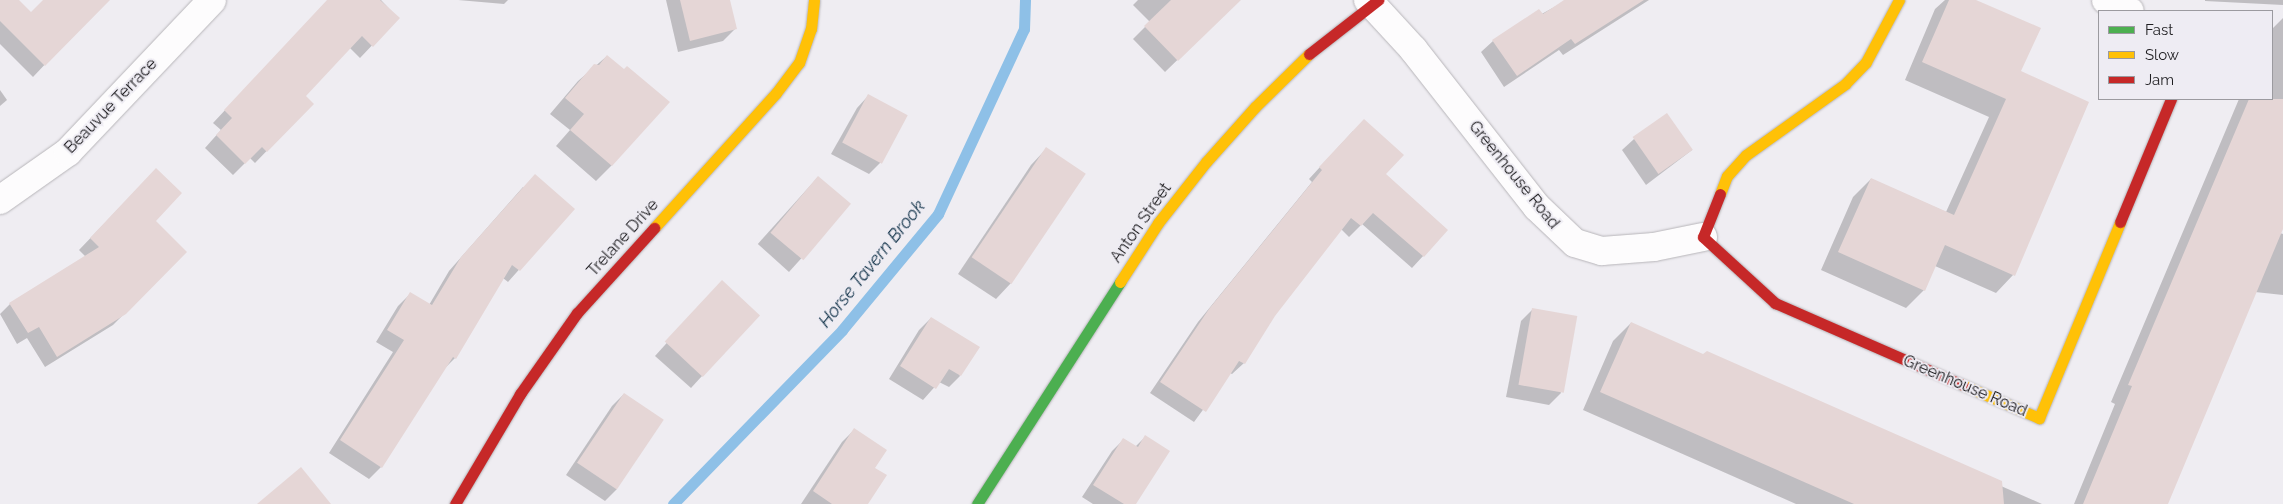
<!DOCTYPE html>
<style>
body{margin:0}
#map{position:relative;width:2283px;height:504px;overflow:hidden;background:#efedf2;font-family:Raleway,sans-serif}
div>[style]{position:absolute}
.shadow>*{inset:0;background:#0003;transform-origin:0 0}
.stream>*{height:11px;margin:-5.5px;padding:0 5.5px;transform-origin:5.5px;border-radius:5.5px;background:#8ec0e7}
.building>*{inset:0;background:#e5d6d6;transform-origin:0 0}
.roads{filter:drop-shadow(0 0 1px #b7b5b9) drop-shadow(0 0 1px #b7b5b9)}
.street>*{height:28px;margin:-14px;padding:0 14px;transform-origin:14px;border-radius:14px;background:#fdfcfd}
.fast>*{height:11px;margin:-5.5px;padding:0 5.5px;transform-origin:5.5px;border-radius:5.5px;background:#4caf50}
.slow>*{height:11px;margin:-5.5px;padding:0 5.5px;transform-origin:5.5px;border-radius:5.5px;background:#ffc107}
.jam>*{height:11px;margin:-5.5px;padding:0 5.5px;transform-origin:5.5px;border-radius:5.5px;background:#c62828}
span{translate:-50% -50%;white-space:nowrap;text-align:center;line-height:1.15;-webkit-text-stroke:4px #eeecf3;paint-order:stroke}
.street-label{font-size:16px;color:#1f1e21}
.water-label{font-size:18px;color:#18384e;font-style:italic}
.legend{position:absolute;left:2098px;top:10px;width:175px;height:90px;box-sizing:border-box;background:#eeecf3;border:1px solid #9b9a9f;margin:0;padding:6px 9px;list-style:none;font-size:15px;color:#1f1e21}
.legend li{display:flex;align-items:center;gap:10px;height:25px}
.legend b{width:25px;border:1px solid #9b9a9f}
</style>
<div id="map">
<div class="shadow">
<div style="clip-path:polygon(5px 0,18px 0,31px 13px,44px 0,106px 0,33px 77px,0 44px,0 5px)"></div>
<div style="clip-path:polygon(328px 0,381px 0,398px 18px,360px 58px,349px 47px,304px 96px,312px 104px,255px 163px,250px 158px,233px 175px,205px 148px,221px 130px,213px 123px)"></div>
<div style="clip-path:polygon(458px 0,508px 0,504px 4px)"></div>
<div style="clip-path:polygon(666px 0,728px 0,735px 29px,723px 41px,678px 52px)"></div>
<div style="clip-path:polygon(1138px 0,1233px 0,1236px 3px,1165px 72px,1133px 39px,1150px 22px,1133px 5px)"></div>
<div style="clip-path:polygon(1567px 0,1649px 0,1563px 55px,1559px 50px,1504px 87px,1481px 52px,1493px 41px)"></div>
<div style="clip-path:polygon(1945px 0,1973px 0,2020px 72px,2087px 102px,2013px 275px,1996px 293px,1935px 266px,1924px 290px,1906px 308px,1821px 270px,1853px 197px,1871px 179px,1946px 212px,1989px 117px,1905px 80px,1935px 9px)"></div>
<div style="clip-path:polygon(2283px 0,2283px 5px,2205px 1px,2205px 0)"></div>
<div style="clip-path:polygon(2283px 18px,2283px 226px,2280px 233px,2283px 234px,2283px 295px,2255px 292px,2166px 504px,2074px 504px,2115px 404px,2111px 402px,2239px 99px,2272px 99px,2272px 29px)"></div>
<div style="clip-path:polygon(607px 56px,612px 165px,596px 181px,556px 146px,570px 130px,550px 114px,578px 81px)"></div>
<div style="clip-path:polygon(0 90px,7px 100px,0 106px)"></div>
<div style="clip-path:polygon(868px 96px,906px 116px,881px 162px,869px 174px,831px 154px,857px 108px)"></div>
<div style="clip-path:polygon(1353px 131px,1385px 174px,1447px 230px,1412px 268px,1362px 224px,1349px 237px,1341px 229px,1274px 316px,1244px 363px,1232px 374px,1230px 373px,1194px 422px,1150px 393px,1198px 322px,1312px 182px,1309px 179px)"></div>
<div style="clip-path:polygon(1634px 139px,1692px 150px,1646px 185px,1622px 150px)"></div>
<div style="clip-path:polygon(1046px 149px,1011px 283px,996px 299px,958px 274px,1031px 165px)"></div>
<div style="left:818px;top:177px;width:42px;height:90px;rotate:42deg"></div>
<div style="clip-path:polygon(145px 181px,154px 221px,186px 252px,113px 325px,45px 367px,27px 338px,17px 344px,0 314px,10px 304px,86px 257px,79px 250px)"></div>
<div style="clip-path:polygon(523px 187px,573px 209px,508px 282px,503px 278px,455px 358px,444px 369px,381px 467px,369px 479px,329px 453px,393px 352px,376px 342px,398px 306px,410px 294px,429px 305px,449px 271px)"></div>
<div style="clip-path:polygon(711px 294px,758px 315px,691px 388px,655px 356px)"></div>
<div style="clip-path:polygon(1533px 309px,1561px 393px,1549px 405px,1506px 397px,1521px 321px)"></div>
<div style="clip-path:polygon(931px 318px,960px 376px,949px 387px,939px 382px,923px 400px,889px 379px,919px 330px)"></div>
<div style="clip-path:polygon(1631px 323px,2001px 486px,2042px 504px,1796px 504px,1583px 410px,1613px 341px)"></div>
<div style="clip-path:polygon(624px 394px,617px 489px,605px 501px,566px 475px,612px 406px)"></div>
<div style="clip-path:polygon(854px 430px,874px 468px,867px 504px,801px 504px,842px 442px)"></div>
<div style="clip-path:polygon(1145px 437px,1134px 504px,1093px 504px,1082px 497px,1112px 451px,1124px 439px,1135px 447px)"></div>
</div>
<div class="stream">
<div style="left:673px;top:504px;width:243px;rotate:-45.8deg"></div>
<div style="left:842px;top:330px;width:151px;rotate:-50.4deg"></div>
<div style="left:938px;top:214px;width:204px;rotate:-65.1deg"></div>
<div style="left:1024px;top:29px;width:29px;rotate:-88deg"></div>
</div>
<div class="building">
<div style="clip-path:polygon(0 0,19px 0,31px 12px,43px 0,110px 0,45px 66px,0 21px)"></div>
<div style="clip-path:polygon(327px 0,380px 0,400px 18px,373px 47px,362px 36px,306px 96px,314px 104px,267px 152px,262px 147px,245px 164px,216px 135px,232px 118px,224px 110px)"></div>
<div style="clip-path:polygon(680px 0,730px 0,737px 29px,690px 41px)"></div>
<div style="clip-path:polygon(1171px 0,1241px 0,1178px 61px,1144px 26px)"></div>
<div style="clip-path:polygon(1564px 0,1644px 0,1575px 44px,1571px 39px,1517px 76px,1492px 40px,1539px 9px,1543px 14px)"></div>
<div style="clip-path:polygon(1949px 0,1976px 0,2041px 28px,2021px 71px,2089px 102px,2015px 276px,1945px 245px,1925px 291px,1838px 252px,1871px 178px,1954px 215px,2006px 99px,1922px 62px)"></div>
<div style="clip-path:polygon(607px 55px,624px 69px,627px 66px,670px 102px,612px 166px,570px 130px,584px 114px,565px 98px,594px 64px,599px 65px)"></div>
<div style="left:868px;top:94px;width:45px;height:55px;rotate:28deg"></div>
<div style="clip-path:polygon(2249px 99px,2283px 99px,2283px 229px,2168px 504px,2083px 504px,2132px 386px,2128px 385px)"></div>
<div style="left:1667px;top:113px;width:45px;height:42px;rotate:55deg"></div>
<div style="clip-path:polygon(1364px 119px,1404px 155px,1386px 174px,1448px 230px,1424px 257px,1373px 213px,1361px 226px,1351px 218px,1275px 316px,1245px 364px,1239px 361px,1206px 412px,1160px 382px,1209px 309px,1322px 170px,1319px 167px)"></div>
<div style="left:1046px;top:147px;width:48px;height:133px;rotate:34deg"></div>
<div style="clip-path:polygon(156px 168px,182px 193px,156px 221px,187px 252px,126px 314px,57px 357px,39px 327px,28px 333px,9px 303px,99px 247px,90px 238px)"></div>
<div style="clip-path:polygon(535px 174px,575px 209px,520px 271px,512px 265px,456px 359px,453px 357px,382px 468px,340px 440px,404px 340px,387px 330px,410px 292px,432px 305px,461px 257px)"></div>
<div style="left:818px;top:176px;width:43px;height:74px;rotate:40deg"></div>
<div style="left:722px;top:280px;width:52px;height:84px;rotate:43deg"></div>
<div style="left:1532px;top:308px;width:46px;height:78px;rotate:10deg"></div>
<div style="clip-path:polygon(931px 317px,980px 347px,961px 376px,949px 369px,936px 389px,900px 366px)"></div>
<div style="clip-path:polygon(1631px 322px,1703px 354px,1707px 351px,2002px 481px,2004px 504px,1854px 504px,1600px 392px)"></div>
<div style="left:624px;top:393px;width:48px;height:84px;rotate:34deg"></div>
<div style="clip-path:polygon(854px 428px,887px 450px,875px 468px,887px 475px,868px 504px,832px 504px,813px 491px)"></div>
<div style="clip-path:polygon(1145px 435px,1170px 451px,1136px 504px,1124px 504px,1093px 485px,1123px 438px,1138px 447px)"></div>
<div style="clip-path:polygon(301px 467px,331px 504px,257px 504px)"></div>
</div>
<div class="roads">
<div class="street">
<div style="left:1368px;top:0;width:67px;rotate:47.4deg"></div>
<div style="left:1413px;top:49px;width:201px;rotate:51.9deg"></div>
<div style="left:1537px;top:207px;width:52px;rotate:43.5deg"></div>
<div style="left:1575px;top:243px;width:28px;rotate:17deg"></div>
<div style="left:1602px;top:251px;width:52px;rotate:-4.4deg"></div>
<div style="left:1654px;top:247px;width:50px;rotate:-11.5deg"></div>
<div style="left:2106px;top:0;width:26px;rotate:25deg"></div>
<div style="left:0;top:200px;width:83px;rotate:-35.2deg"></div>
<div style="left:68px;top:152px;width:209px;rotate:-46.5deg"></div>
</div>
<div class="fast">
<div style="left:977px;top:504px;width:264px;rotate:-57.2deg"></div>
</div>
<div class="slow">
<div style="left:1720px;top:194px;width:19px;rotate:-69deg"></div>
<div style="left:1727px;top:176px;width:28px;rotate:-48deg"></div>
<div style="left:1746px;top:155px;width:122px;rotate:-35.6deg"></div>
<div style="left:1845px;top:84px;width:30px;rotate:-46deg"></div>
<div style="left:1866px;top:62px;width:70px;rotate:-62deg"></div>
<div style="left:654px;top:228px;width:182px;rotate:-47.9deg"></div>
<div style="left:776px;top:93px;width:38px;rotate:-53deg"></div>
<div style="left:799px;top:63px;width:36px;rotate:-71deg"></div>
<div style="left:811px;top:29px;width:29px;rotate:-84deg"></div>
<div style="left:1120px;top:282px;width:70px;rotate:-57.2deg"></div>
<div style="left:1158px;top:223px;width:78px;rotate:-51.8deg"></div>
<div style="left:1206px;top:162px;width:74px;rotate:-48.3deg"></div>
<div style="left:1255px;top:107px;width:76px;rotate:-44.5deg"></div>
<div style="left:1963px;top:385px;width:83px;rotate:23.5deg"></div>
<div style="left:2039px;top:418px;width:212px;rotate:-67.5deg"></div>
</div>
<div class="jam">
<div style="left:1309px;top:54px;width:88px;rotate:-38deg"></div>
<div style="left:1720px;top:194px;width:46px;rotate:111.6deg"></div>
<div style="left:1703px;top:237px;width:98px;rotate:42.5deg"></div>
<div style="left:1775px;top:303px;width:205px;rotate:23.6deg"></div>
<div style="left:2120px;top:222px;width:133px;rotate:-67.5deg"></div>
<div style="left:455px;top:504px;width:128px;rotate:-59.4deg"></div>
<div style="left:520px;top:394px;width:99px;rotate:-54.9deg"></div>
<div style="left:577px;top:313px;width:115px;rotate:-47.8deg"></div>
</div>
</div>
<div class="street-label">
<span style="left:111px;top:106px;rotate:-46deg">Beauvue Terrace</span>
<span style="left:1514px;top:175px;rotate:51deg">Greenhouse Road</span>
<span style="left:1141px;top:223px;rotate:-55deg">Anton Street</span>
<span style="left:623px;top:238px;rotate:-48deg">Trelane Drive</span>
<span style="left:1965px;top:386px;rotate:23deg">Greenhouse Road</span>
</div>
<div class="water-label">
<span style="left:872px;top:264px;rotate:-51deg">Horse Tavern Brook</span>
</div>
<ul class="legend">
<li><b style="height:6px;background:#4caf50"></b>Fast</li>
<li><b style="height:6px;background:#ffc107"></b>Slow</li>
<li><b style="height:6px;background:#c62828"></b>Jam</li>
</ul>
</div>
